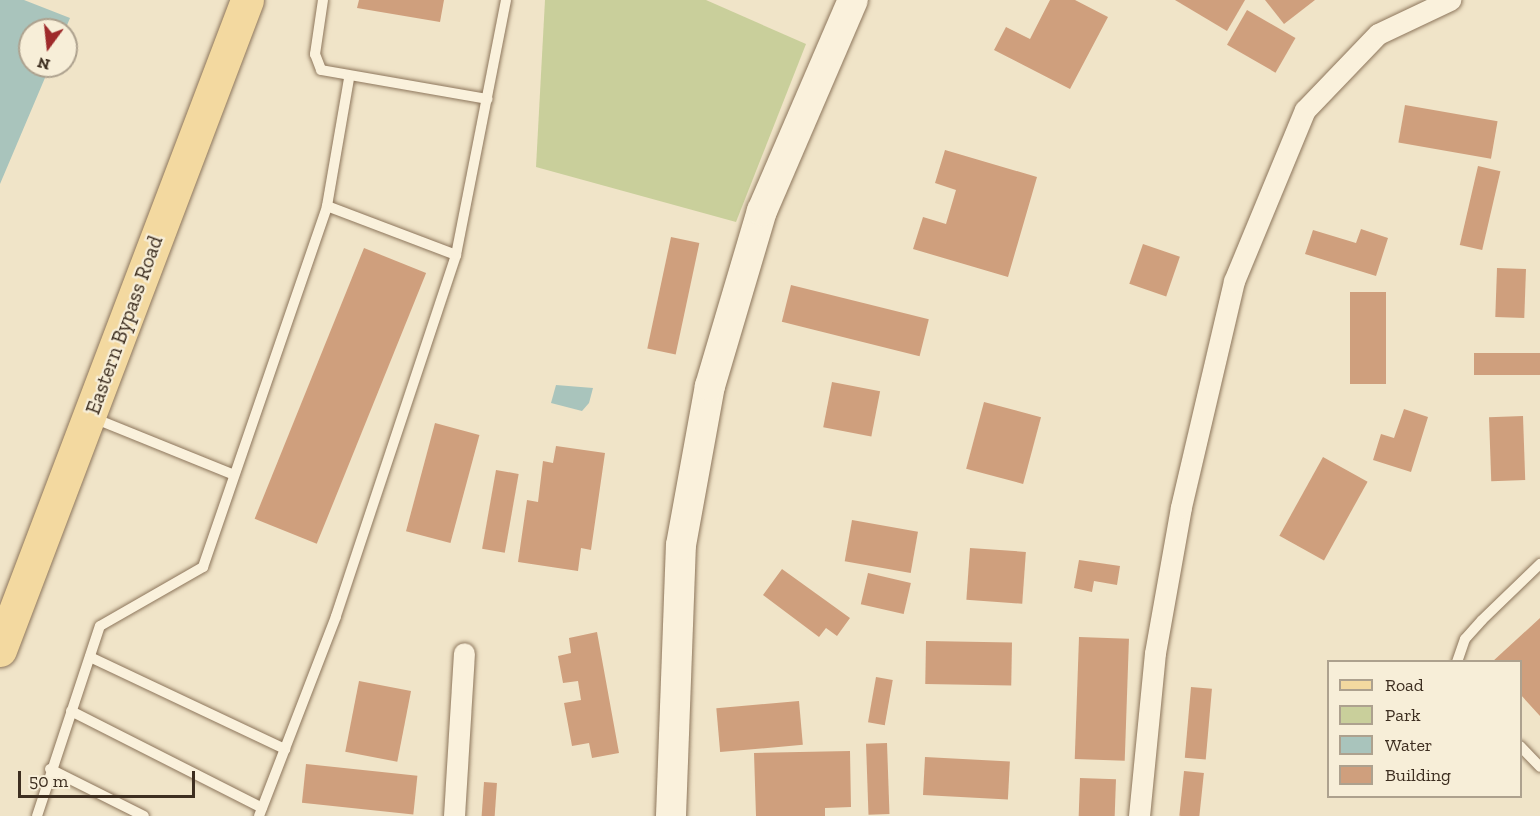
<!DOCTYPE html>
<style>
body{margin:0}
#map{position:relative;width:1540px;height:816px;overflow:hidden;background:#f0e4c8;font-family:"Zilla Slab",serif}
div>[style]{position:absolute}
.green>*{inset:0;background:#c9cf9b}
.water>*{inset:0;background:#a9c4bc}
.building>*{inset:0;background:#cf9f7d;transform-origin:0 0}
.roads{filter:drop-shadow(0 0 2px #8d765c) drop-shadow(0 0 2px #8d765c)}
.lane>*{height:10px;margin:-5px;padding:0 5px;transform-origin:5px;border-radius:5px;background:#faf1dc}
.street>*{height:21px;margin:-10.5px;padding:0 10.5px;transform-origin:10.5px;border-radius:10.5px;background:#faf1dc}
.secondary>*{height:30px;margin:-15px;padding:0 15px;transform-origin:15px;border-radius:15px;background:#faf1dc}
.primary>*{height:33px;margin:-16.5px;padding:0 16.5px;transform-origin:16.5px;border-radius:16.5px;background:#f3d9a0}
span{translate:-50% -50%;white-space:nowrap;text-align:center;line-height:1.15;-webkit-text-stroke:4.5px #f7eed8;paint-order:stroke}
.street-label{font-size:21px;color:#3d2e20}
.legend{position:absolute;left:1327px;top:660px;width:195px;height:138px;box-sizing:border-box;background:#f7eed8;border:2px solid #ada18e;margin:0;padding:8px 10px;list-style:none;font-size:18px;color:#3d2e20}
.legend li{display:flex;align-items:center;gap:12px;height:30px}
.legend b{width:30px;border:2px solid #ada18e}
.north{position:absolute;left:18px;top:18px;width:60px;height:60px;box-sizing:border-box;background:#f7eed8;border:2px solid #ada18e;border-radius:50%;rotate:195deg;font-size:16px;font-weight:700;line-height:24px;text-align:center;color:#3d2e20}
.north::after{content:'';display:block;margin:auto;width:21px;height:27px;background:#9e2a2b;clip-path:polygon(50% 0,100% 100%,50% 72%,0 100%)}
.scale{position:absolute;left:18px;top:771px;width:177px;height:27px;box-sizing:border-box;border:3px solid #3d2e20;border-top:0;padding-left:8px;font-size:18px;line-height:21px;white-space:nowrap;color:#3d2e20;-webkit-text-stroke:4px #f7eed8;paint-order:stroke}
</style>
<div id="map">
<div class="green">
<div style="clip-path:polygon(545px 0,706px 0,806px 44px,736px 222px,536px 167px)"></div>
</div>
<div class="water">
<div style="clip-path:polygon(0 0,24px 0,70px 18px,65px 30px,30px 30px,30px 66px,50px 66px,0 184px)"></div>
<div style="clip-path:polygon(556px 385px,593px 388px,589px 403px,582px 411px,551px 403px)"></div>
</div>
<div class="building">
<div style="clip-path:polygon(359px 0,444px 0,440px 22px,357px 8px)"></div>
<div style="clip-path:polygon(1050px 0,1075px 0,1108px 17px,1070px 89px,994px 50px,1006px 27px,1030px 39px)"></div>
<div style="clip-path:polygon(1175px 0,1245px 0,1227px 31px)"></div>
<div style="clip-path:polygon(1265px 0,1315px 0,1284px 24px)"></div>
<div style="left:1247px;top:10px;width:56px;height:40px;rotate:30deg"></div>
<div style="left:1405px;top:105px;width:94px;height:38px;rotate:10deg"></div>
<div style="clip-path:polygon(945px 150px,1037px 177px,1008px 277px,913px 249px,923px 217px,946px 224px,956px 190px,935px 183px)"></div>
<div style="left:1478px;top:166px;width:23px;height:81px;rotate:13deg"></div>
<div style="clip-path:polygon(1361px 229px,1388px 238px,1376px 276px,1305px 254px,1313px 230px,1356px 243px)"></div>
<div style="left:671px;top:237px;width:29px;height:114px;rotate:12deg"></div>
<div style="left:1143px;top:244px;width:39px;height:42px;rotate:19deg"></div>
<div style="left:364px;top:248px;width:67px;height:292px;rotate:22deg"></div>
<div style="left:1497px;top:268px;width:29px;height:49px;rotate:2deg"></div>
<div style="left:791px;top:285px;width:142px;height:38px;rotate:14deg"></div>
<div style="left:1350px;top:292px;width:36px;height:92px"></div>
<div style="left:1540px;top:353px;width:22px;height:66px;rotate:90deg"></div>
<div style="left:832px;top:382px;width:49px;height:46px;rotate:11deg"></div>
<div style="left:984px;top:402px;width:59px;height:69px;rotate:15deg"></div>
<div style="clip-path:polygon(1404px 409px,1428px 417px,1411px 472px,1373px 460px,1381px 434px,1394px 438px)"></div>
<div style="left:1523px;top:416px;width:64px;height:34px;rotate:88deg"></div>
<div style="left:435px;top:423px;width:46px;height:112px;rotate:15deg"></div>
<div style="clip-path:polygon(556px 446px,605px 453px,591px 550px,581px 548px,578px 571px,518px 562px,527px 500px,538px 502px,543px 461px,553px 463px)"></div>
<div style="left:1323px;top:457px;width:51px;height:90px;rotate:29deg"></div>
<div style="left:496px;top:470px;width:23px;height:80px;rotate:10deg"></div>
<div style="left:852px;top:520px;width:67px;height:42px;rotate:10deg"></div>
<div style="left:970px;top:548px;width:56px;height:52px;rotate:4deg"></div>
<div style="clip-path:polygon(1079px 560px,1120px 566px,1117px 585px,1094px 581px,1092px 592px,1074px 588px)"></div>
<div style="clip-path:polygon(782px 569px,850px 618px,837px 636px,826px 628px,819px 637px,763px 595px)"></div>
<div style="left:868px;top:573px;width:44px;height:32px;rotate:13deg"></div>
<div style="clip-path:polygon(1540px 618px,1540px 716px,1520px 694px,1520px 662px,1492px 662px)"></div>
<div style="clip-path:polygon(597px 632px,619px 753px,592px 758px,589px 743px,572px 746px,564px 703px,581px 700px,578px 681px,563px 683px,558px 656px,571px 653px,569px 638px)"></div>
<div style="left:1079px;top:637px;width:50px;height:122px;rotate:2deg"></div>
<div style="left:926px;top:641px;width:86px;height:43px;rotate:1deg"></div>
<div style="left:876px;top:677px;width:17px;height:46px;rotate:10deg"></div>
<div style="left:359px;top:681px;width:53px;height:72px;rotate:11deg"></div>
<div style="left:1191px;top:687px;width:21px;height:71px;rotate:5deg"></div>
<div style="left:799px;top:701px;width:44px;height:83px;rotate:85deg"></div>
<div style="left:887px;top:743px;width:71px;height:21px;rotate:88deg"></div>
<div style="clip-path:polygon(850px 751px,851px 807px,825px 808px,825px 816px,756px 816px,754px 753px)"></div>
<div style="left:925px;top:757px;width:85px;height:38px;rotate:3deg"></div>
<div style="left:306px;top:764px;width:112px;height:39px;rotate:6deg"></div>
<div style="left:1184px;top:771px;width:20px;height:45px;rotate:6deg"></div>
<div style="left:1080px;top:778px;width:36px;height:38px;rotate:2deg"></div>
<div style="left:484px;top:782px;width:13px;height:34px;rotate:4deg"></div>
</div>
<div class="roads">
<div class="lane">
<div style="left:323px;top:0;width:55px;rotate:98.4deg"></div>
<div style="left:315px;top:54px;width:17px;rotate:69deg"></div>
<div style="left:321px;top:70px;width:169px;rotate:9.9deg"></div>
<div style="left:327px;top:206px;width:138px;rotate:20.8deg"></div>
<div style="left:91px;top:417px;width:152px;rotate:22deg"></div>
<div style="left:90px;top:657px;width:216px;rotate:25.3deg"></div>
<div style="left:1457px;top:662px;width:24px;rotate:-71deg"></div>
<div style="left:1465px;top:639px;width:25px;rotate:-48deg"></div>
<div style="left:1482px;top:620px;width:81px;rotate:-44deg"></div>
<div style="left:71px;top:711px;width:214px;rotate:26.9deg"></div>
<div style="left:1520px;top:746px;width:29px;rotate:46deg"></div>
<div style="left:50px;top:769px;width:105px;rotate:26.6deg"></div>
<div style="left:37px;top:816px;width:200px;rotate:-71.7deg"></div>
<div style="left:100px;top:626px;width:119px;rotate:-29.8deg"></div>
<div style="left:203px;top:567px;width:382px;rotate:-71deg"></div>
<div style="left:327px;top:206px;width:129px;rotate:-80.2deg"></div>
<div style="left:259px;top:816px;width:214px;rotate:-68.9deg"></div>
<div style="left:336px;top:616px;width:380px;rotate:-71.6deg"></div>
<div style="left:456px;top:255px;width:260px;rotate:-78.9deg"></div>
</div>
<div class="street">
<div style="left:454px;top:816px;width:163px;rotate:-86.5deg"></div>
<div style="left:1139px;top:816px;width:164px;rotate:-84.4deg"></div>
<div style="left:1155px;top:653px;width:148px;rotate:-79.9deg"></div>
<div style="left:1181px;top:507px;width:232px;rotate:-76.8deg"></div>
<div style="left:1234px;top:281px;width:185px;rotate:-67.5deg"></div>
<div style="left:1305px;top:110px;width:105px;rotate:-46.2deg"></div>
<div style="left:1378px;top:34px;width:80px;rotate:-25.3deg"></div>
</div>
<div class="secondary">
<div style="left:671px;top:816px;width:271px;rotate:-87.9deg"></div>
<div style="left:681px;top:545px;width:162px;rotate:-79.7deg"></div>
<div style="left:710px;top:386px;width:183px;rotate:-73.5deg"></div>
<div style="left:762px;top:211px;width:230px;rotate:-66.7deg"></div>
</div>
<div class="primary">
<div style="left:0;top:650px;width:695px;rotate:-69.19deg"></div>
</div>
</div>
<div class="street-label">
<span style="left:124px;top:325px;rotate:-70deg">Eastern Bypass Road</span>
</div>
<ul class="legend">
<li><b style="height:8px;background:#f3d9a0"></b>Road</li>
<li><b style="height:16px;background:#c9cf9b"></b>Park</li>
<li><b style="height:16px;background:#a9c4bc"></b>Water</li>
<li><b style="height:16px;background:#cf9f7d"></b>Building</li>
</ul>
<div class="north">N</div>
<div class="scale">50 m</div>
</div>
